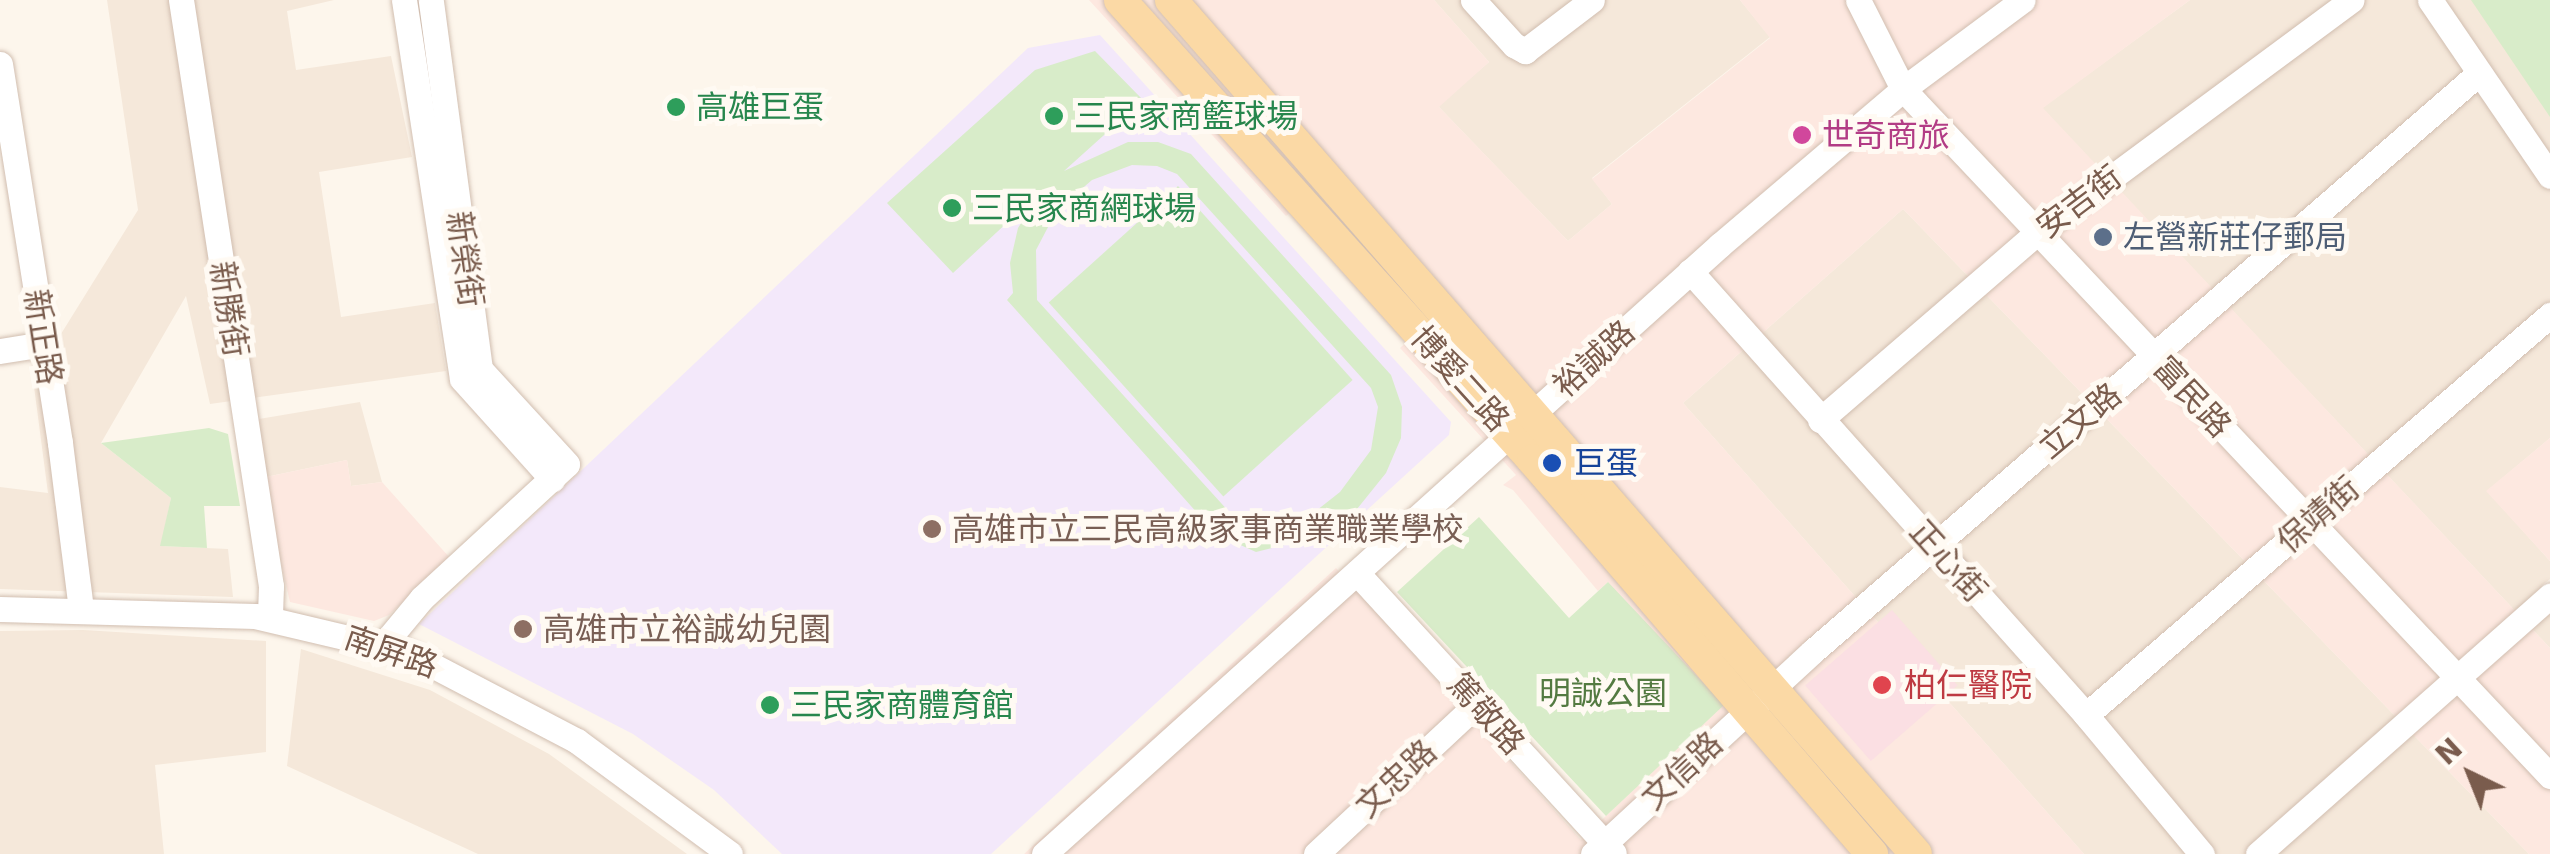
<!DOCTYPE html>
<meta charset="utf-8">
<style>
body{margin:0}
#map{position:relative;width:2550px;height:854px;overflow:hidden;background:#fdf6ec;font-family:"DejaVu Sans","Noto Sans TC",sans-serif}
div>[style]{position:absolute}
.residential>*{inset:0;background:#f5e8da}
.commercial>*{inset:0;background:#fde8e0}
.education>*{inset:0;background:#f3e8fa}
.medical>*{inset:0;background:#fbdfe3;transform-origin:0 0}
.green>*{inset:0;background:#d8ecc9;transform-origin:0 0}
.roads{filter:drop-shadow(0 0 2px #d1beb0) drop-shadow(0 0 2px #d1beb0)}
.minor>*{height:25px;margin:-12.5px;padding:0 12.5px;transform-origin:12.5px;border-radius:12.5px;background:#fff}
.major>*{height:32px;margin:-16px;padding:0 16px;transform-origin:16px;border-radius:16px;background:#fbd9a5}
.dots>*{width:28px;height:28px;translate:-50% -50%;box-sizing:border-box;border:5px solid #fffaf3;border-radius:50%}
span{translate:-50% -50%;white-space:nowrap;text-align:center;line-height:1.15;-webkit-text-stroke:10px #fffaf3;paint-order:stroke}
.leisure-label{font-size:32px;color:#27864d}
.left{translate:0 -50%;text-align:left}
.hotel-label{font-size:32px;color:#b23c85}
.street-label{font-size:32px;color:#7a5c4d}
.service-label{font-size:32px;color:#4e5e75}
.transit-label{font-size:32px;color:#164399}
.education-label{font-size:32px;color:#785e54}
.health-label{font-size:32px;color:#be3a42}
.park-label{font-size:32px;color:#537a41}
.north{position:absolute;left:2420px;top:724px;width:100px;height:100px;-webkit-text-stroke:8px #fffaf3;paint-order:stroke;rotate:317deg;font-size:28px;font-weight:700;line-height:40px;text-align:center;color:#7a5c4d}
.north::after{content:'';display:block;margin:auto;width:35px;height:45px;background:#7a5c4d;clip-path:polygon(50% 0,100% 100%,50% 72%,0 100%)}
</style>
<div id="map">
<div class="residential">
<div style="clip-path:polygon(107px 0,334px 0,287px 11px,296px 70px,391px 56px,412px 157px,319px 172px,341px 317px,435px 303px,446px 371px,210px 404px,186px 296px,101px 443px,171px 498px,161px 546px,228px 549px,233px 597px,0 589px,0 487px,48px 493px,33px 379px,138px 210px)"></div>
<div style="clip-path:polygon(1434px 0,1740px 0,1770px 37px,1592px 178px,1612px 204px,1568px 241px,1438px 106px,1489px 62px)"></div>
<div style="clip-path:polygon(2190px 0,2550px 0,2550px 438px,2487px 491px,2550px 561px,2550px 579px,2541px 586px,2550px 596px,2550px 648px,2042px 108px)"></div>
<div style="clip-path:polygon(1903px 209px,2529px 854px,2084px 854px,1683px 403px)"></div>
<div style="clip-path:polygon(360px 402px,382px 482px,351px 486px,347px 460px,261px 478px,255px 430px,259px 419px)"></div>
<div style="clip-path:polygon(83px 630px,266px 641px,266px 752px,155px 765px,164px 854px,0 854px,0 631px)"></div>
<div style="clip-path:polygon(301px 649px,430px 690px,549px 754px,687px 854px,478px 854px,287px 766px)"></div>
</div>
<div class="commercial">
<div style="clip-path:polygon(1089px 0,1434px 0,1489px 62px,1439px 107px,1568px 241px,1612px 204px,1592px 179px,1770px 38px,1740px 0,2190px 0,2043px 108px,2550px 648px,2550px 854px,2529px 854px,1903px 209px,1683px 403px,2084px 854px,1024px 854px,1336px 568px,1581px 840px,1659px 765px,1608px 582px,1598px 591px,1513px 490px,1503px 485px,1516px 475px,1400px 348px,1409px 340px,1292px 211px,1286px 216px)"></div>
<div style="clip-path:polygon(2550px 438px,2550px 561px,2486px 491px)"></div>
<div style="clip-path:polygon(347px 460px,351px 486px,382px 482px,450px 558px,389px 615px,374px 621px,290px 602px,261px 478px)"></div>
</div>
<div class="education">
<div style="clip-path:polygon(1100px 35px,1451px 422px,1449px 435px,991px 854px,782px 854px,714px 790px,633px 734px,419px 624px,1028px 48px)"></div>
</div>
<div class="medical">
<div style="left:1892px;top:610px;width:100px;height:115px;rotate:49deg"></div>
</div>
<div class="green">
<div style="clip-path:polygon(2471px 0,2550px 0,2550px 117px)"></div>
<div style="clip-path:polygon(evenodd,1095px 51px,1143px 100px,1064px 171px,1128px 142px,1158px 142px,1191px 154px,1391px 375px,1402px 407px,1401px 438px,1386px 473px,1357px 509px,1322px 536px,1256px 552px,1216px 534px,1007px 300px,1013px 293px,1010px 263px,1018px 228px,1042px 190px,953px 273px,887px 203px,1035px 70px,1095px 51px,1132px 165px,1157px 166px,1177px 174px,1371px 388px,1378px 407px,1371px 450px,1340px 492px,1307px 518px,1266px 528px,1231px 514px,1037px 300px,1036px 250px,1057px 210px,1092px 180px,1132px 165px)"></div>
<div style="left:1178px;top:186px;width:261px;height:174px;rotate:48deg"></div>
<div style="clip-path:polygon(209px 428px,228px 434px,240px 506px,204px 506px,207px 548px,160px 546px,171px 498px,101px 443px)"></div>
<div style="clip-path:polygon(1479px 517px,1569px 618px,1608px 582px,1724px 705px,1606px 816px,1397px 592px)"></div>
</div>
<div class="roads">
<div class="minor">
<div style="left:181px;top:0;width:593px;rotate:81.27deg"></div>
<div style="left:271px;top:586px;width:32px;rotate:92deg"></div>
<div style="left:404px;top:0;width:383px;rotate:81.3deg"></div>
<div style="left:462px;top:379px;width:135px;rotate:48deg"></div>
<div style="left:1473px;top:0;width:61px;rotate:47.7deg"></div>
<div style="left:1514px;top:45px;width:13px;rotate:29deg"></div>
<div style="left:1525px;top:51px;width:84px;rotate:-37.3deg"></div>
<div style="left:1858px;top:0;width:100px;rotate:63.2deg"></div>
<div style="left:1903px;top:89px;width:944px;rotate:46.72deg"></div>
<div style="left:2430px;top:0;width:213px;rotate:55.7deg"></div>
<div style="left:0;top:64px;width:384px;rotate:81deg"></div>
<div style="left:60px;top:443px;width:168px;rotate:82.8deg"></div>
<div style="left:1690px;top:271px;width:595px;rotate:48.27deg"></div>
<div style="left:2086px;top:715px;width:181px;rotate:50.2deg"></div>
<div style="left:0;top:351px;width:45px;rotate:-9deg"></div>
<div style="left:1820px;top:420px;width:288px;rotate:-40.8deg"></div>
<div style="left:2038px;top:232px;width:390px;rotate:-36.5deg"></div>
<div style="left:1357px;top:573px;width:380px;rotate:47.5deg"></div>
<div style="left:0;top:609px;width:255px;rotate:1.6deg"></div>
<div style="left:255px;top:616px;width:156px;rotate:13.3deg"></div>
<div style="left:407px;top:652px;width:192px;rotate:27.6deg"></div>
<div style="left:577px;top:741px;width:190px;rotate:36.4deg"></div>
<div style="left:383px;top:645px;width:61px;rotate:-50.3deg"></div>
<div style="left:422px;top:598px;width:197px;rotate:-42.7deg"></div>
<div style="left:567px;top:464px;width:129px;rotate:-132.5deg"></div>
<div style="left:480px;top:369px;width:372px;rotate:-97.6deg"></div>
<div style="left:2086px;top:715px;width:613px;rotate:-40.76deg"></div>
<div style="left:1044px;top:854px;width:910px;rotate:-42.02deg"></div>
<div style="left:1720px;top:245px;width:240px;rotate:-40.4deg"></div>
<div style="left:1903px;top:89px;width:149px;rotate:-36.6deg"></div>
<div style="left:1316px;top:854px;width:219px;rotate:-43deg"></div>
<div style="left:1593px;top:854px;width:299px;rotate:-42.7deg"></div>
<div style="left:1813px;top:651px;width:880px;rotate:-40.95deg"></div>
<div style="left:2258px;top:854px;width:390px;rotate:-41.5deg"></div>
</div>
<div class="major">
<div style="left:1120px;top:0;width:618px;rotate:48.08deg"></div>
<div style="left:1533px;top:460px;width:520px;rotate:49.29deg"></div>
<div style="left:1171px;top:0;width:1133px;rotate:48.9deg"></div>
</div>
</div>
<div class="dots">
<div style="left:676px;top:107px;background:#2e9e5b"></div>
<div style="left:1054px;top:116px;background:#2e9e5b"></div>
<div style="left:1802px;top:135px;background:#d1479c"></div>
<div style="left:952px;top:208px;background:#2e9e5b"></div>
<div style="left:2103px;top:237px;background:#5c6f8a"></div>
<div style="left:1552px;top:463px;background:#1a4fb4"></div>
<div style="left:932px;top:529px;background:#8d6e63"></div>
<div style="left:523px;top:629px;background:#8d6e63"></div>
<div style="left:1882px;top:685px;background:#e0444e"></div>
<div style="left:770px;top:705px;background:#2e9e5b"></div>
</div>
<div class="leisure-label">
<span class="left" style="left:696px;top:107px">高雄巨蛋</span>
<span class="left" style="left:1074px;top:116px">三民家商籃球場</span>
<span class="left" style="left:972px;top:208px">三民家商網球場</span>
<span class="left" style="left:790px;top:705px">三民家商體育館</span>
</div>
<div class="hotel-label">
<span class="left" style="left:1822px;top:135px">世奇商旅</span>
</div>
<div class="street-label">
<span style="left:2079px;top:202px;rotate:-37deg">安吉街</span>
<span style="left:465px;top:259px;rotate:82deg">新榮街</span>
<span style="left:229px;top:309px;rotate:81deg">新勝街</span>
<span style="left:43px;top:337px;rotate:81deg">新正路</span>
<span style="left:1594px;top:359px;rotate:-42deg">裕誠路</span>
<span style="left:1460px;top:379px;rotate:48deg">博愛二路</span>
<span style="left:2192px;top:397px;rotate:47deg">富民路</span>
<span style="left:2080px;top:421px;rotate:-40deg">立文路</span>
<span style="left:2318px;top:515px;rotate:-41deg">保靖街</span>
<span style="left:1948px;top:561px;rotate:48deg">正心街</span>
<span style="left:391px;top:652px;rotate:19deg">南屏路</span>
<span style="left:1486px;top:714px;rotate:48deg">篤敬路</span>
<span style="left:1682px;top:771px;rotate:-43deg">文信路</span>
<span style="left:1396px;top:779px;rotate:-43deg">文忠路</span>
</div>
<div class="service-label">
<span class="left" style="left:2123px;top:237px">左營新莊仔郵局</span>
</div>
<div class="transit-label">
<span class="left" style="left:1574px;top:463px">巨蛋</span>
</div>
<div class="education-label">
<span class="left" style="left:952px;top:529px">高雄市立三民高級家事商業職業學校</span>
<span class="left" style="left:543px;top:629px">高雄市立裕誠幼兒園</span>
</div>
<div class="health-label">
<span class="left" style="left:1904px;top:685px">柏仁醫院</span>
</div>
<div class="park-label">
<span style="left:1603px;top:693px">明誠公園</span>
</div>
<div class="north">N</div>
</div>
